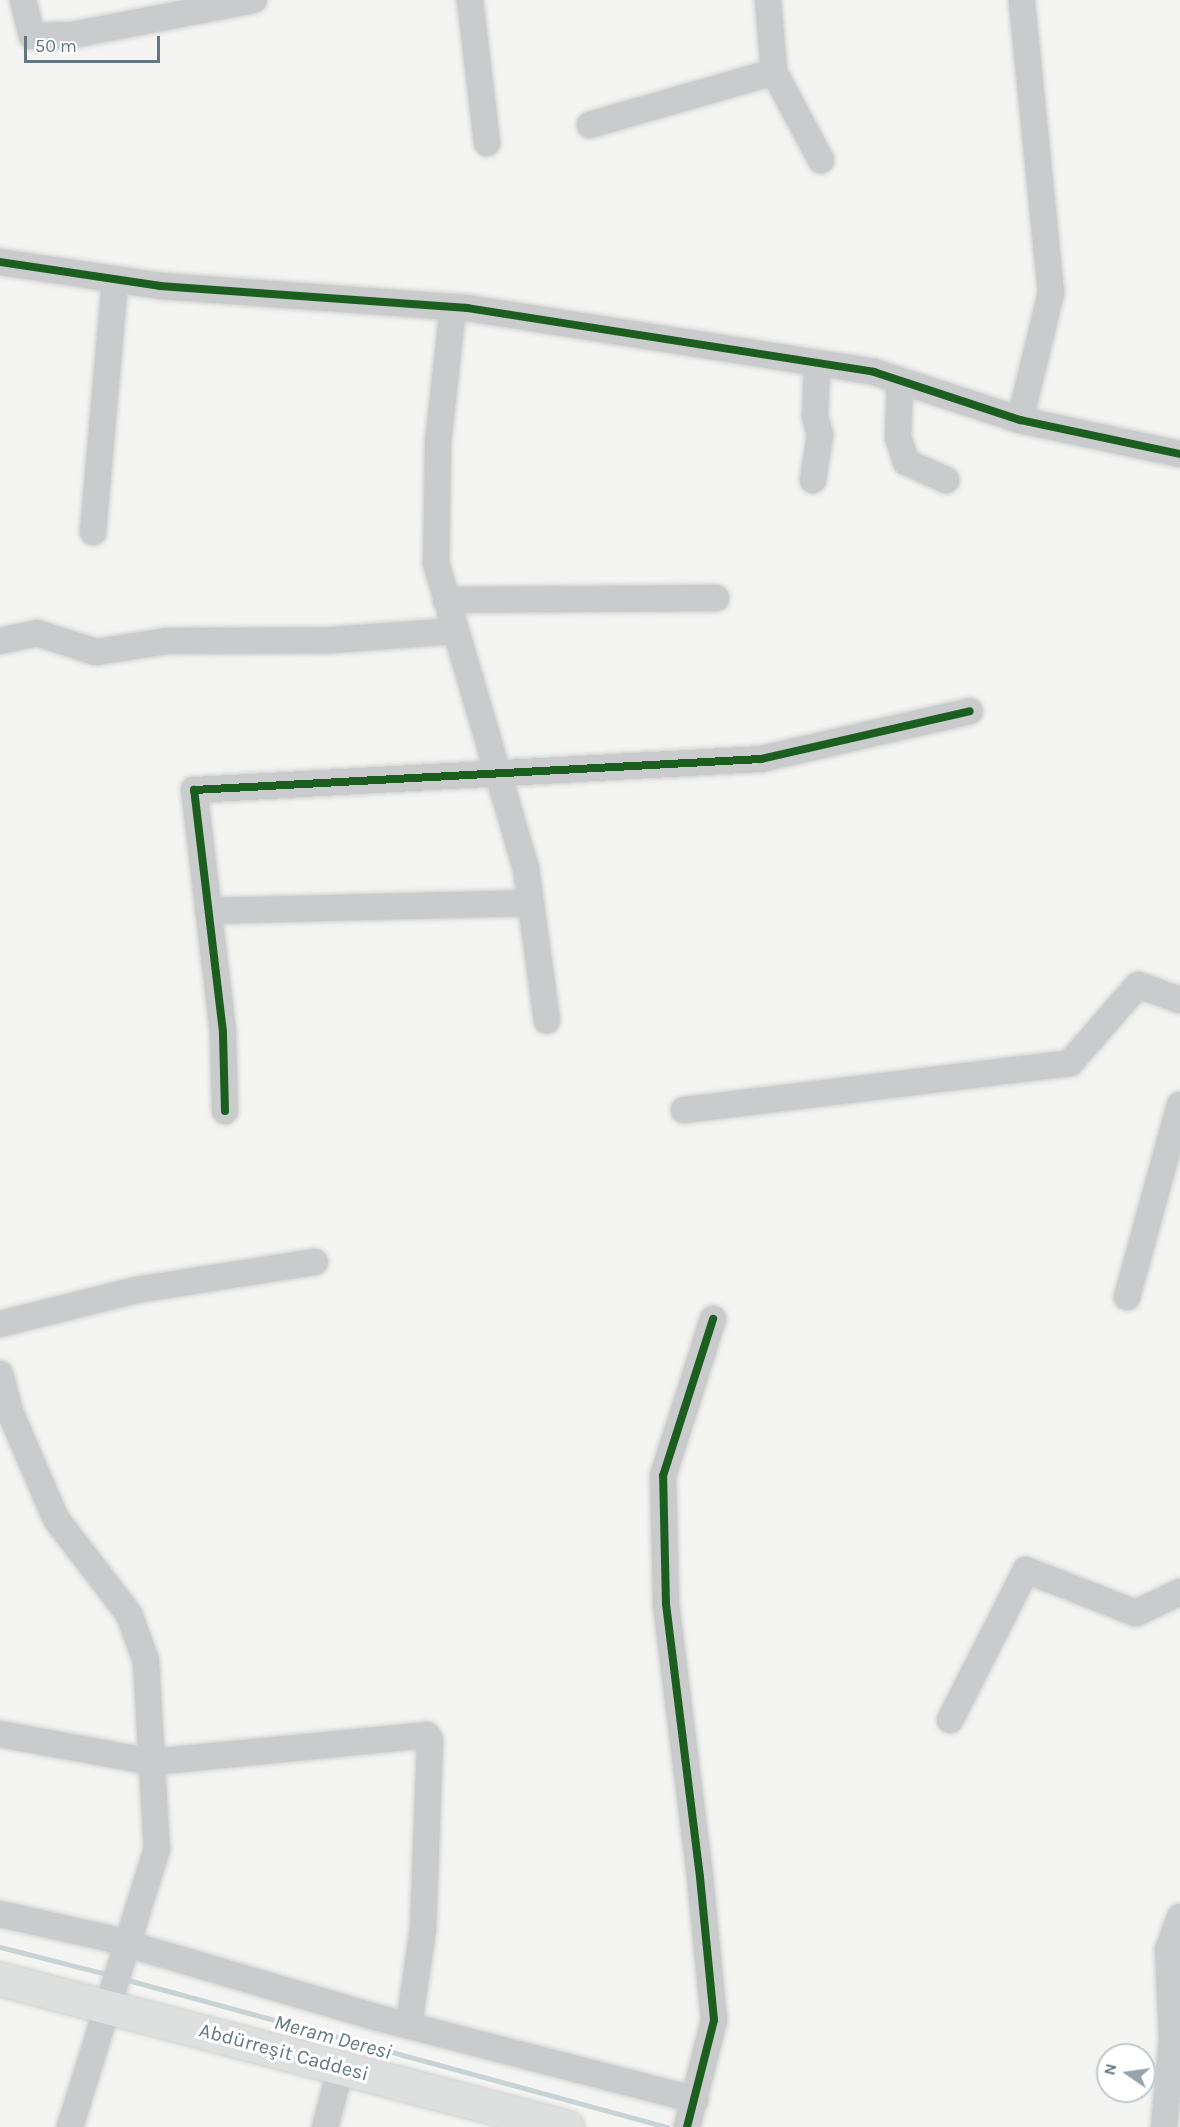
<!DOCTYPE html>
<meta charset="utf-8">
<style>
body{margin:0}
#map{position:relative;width:1180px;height:2127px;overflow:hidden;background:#f4f4f2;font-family:Karla,sans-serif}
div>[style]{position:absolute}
.stream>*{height:5px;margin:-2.5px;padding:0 2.5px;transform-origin:2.5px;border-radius:2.5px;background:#c9d3d5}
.roads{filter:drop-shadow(0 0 2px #d0d0d0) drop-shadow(0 0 2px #d0d0d0)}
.minor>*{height:26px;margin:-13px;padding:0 13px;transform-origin:13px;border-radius:13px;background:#cacbcc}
.major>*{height:33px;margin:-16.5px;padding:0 16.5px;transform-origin:16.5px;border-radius:16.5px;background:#dedfdf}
.cycleway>*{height:8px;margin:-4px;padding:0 4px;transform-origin:4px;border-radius:4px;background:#1b5e20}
span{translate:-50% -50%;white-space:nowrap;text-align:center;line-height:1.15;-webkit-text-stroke:6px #fff;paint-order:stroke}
.street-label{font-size:20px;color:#637783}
.water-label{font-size:21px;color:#5f7a80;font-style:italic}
.north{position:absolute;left:1096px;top:2043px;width:60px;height:60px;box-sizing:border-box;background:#fff;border:2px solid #c1c9cd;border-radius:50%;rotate:283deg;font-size:16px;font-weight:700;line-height:24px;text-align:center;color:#637783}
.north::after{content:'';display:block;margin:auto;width:21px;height:27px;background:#96a3aa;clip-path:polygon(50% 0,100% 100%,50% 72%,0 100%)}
.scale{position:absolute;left:24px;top:36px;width:136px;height:27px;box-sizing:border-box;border:3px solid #637783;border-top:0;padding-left:8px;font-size:18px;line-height:21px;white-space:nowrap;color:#637783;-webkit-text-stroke:4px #fff;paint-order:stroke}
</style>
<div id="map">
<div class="stream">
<div style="left:0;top:1947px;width:114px;rotate:14.3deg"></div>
<div style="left:124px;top:1979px;width:563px;rotate:15.25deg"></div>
</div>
<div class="roads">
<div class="minor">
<div style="left:23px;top:0;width:37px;rotate:76deg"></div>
<div style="left:32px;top:36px;width:40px;rotate:-1.4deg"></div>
<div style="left:72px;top:35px;width:185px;rotate:-10.9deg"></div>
<div style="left:470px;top:0;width:144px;rotate:83.2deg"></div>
<div style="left:768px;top:0;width:72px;rotate:85.2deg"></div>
<div style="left:774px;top:72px;width:100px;rotate:61.9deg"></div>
<div style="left:590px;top:125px;width:191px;rotate:-16.1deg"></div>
<div style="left:0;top:262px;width:162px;rotate:8.5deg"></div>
<div style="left:160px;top:286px;width:308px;rotate:4.1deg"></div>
<div style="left:467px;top:308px;width:412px;rotate:8.9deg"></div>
<div style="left:874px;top:372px;width:154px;rotate:18.2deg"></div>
<div style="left:1020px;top:420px;width:164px;rotate:12deg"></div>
<div style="left:453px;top:307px;width:136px;rotate:96.3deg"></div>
<div style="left:438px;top:442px;width:121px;rotate:90.9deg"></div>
<div style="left:436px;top:563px;width:318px;rotate:73.6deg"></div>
<div style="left:526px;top:868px;width:154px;rotate:82.2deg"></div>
<div style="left:900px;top:381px;width:56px;rotate:92deg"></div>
<div style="left:898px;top:437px;width:26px;rotate:72deg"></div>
<div style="left:906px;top:462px;width:44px;rotate:24.2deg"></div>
<div style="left:1020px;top:420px;width:131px;rotate:-76.3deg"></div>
<div style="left:1051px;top:293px;width:294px;rotate:-95.7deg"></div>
<div style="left:813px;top:480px;width:46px;rotate:-81.2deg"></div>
<div style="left:820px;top:435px;width:20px;rotate:-105deg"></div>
<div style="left:815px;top:416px;width:53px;rotate:-87.8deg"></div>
<div style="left:93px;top:532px;width:254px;rotate:-85deg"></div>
<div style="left:446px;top:600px;width:270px;rotate:-0.4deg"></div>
<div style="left:0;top:641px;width:38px;rotate:-12deg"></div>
<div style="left:37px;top:633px;width:62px;rotate:17.9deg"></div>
<div style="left:96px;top:652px;width:72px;rotate:-8.8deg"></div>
<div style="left:167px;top:641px;width:165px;rotate:-0.3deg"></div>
<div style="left:332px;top:640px;width:123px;rotate:-4.2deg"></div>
<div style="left:208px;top:911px;width:322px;rotate:-1.4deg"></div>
<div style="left:684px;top:1110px;width:389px;rotate:-6.9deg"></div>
<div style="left:1070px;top:1063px;width:103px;rotate:-48.9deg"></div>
<div style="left:1138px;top:985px;width:45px;rotate:19.7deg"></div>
<div style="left:225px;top:1111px;width:79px;rotate:-91.5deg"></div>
<div style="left:223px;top:1032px;width:244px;rotate:-96.8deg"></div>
<div style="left:194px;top:790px;width:568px;rotate:-3.13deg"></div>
<div style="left:761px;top:759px;width:214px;rotate:-12.9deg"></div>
<div style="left:1127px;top:1297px;width:199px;rotate:-74.6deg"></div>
<div style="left:0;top:1324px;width:140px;rotate:-14deg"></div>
<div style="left:136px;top:1290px;width:181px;rotate:-8.9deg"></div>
<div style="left:0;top:1374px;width:39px;rotate:75deg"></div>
<div style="left:10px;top:1412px;width:116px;rotate:66.7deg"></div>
<div style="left:56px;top:1519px;width:120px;rotate:52.5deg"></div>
<div style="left:129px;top:1614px;width:50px;rotate:70.1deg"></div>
<div style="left:146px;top:1661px;width:188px;rotate:86.7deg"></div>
<div style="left:157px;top:1849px;width:291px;rotate:107.4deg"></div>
<div style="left:950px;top:1720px;width:168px;rotate:-63.1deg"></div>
<div style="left:1026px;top:1570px;width:118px;rotate:21.4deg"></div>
<div style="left:1136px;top:1613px;width:49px;rotate:-25.5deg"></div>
<div style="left:0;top:1734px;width:155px;rotate:10.4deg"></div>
<div style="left:152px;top:1762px;width:276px;rotate:-5.6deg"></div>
<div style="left:427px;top:1735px;width:6px;rotate:59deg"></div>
<div style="left:430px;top:1740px;width:189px;rotate:92.1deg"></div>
<div style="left:423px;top:1929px;width:97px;rotate:98.3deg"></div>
<div style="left:0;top:1914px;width:110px;rotate:12.6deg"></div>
<div style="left:107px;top:1938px;width:279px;rotate:16.4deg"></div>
<div style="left:375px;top:2017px;width:331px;rotate:14.5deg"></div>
<div style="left:325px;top:2127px;width:61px;rotate:-74.8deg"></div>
<div style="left:687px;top:2127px;width:110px;rotate:-75.8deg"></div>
<div style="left:714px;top:2020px;width:144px;rotate:-95.6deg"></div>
<div style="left:700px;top:1877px;width:275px;rotate:-97.1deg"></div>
<div style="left:666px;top:1604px;width:128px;rotate:-91.3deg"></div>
<div style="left:663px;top:1476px;width:165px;rotate:-72.3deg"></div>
<div style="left:1164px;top:2127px;width:87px;rotate:-84.7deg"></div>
<div style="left:1172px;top:2040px;width:90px;rotate:-92.5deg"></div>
<div style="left:1168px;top:1950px;width:35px;rotate:-70deg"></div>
</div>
<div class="major">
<div style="left:0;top:1979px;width:586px;rotate:14.63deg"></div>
</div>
</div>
<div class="cycleway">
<div style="left:0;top:262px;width:162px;rotate:8.5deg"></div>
<div style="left:160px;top:286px;width:308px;rotate:4.1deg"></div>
<div style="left:467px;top:308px;width:412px;rotate:8.9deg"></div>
<div style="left:874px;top:372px;width:154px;rotate:18.2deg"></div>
<div style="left:1020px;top:420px;width:164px;rotate:12deg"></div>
<div style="left:225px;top:1111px;width:79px;rotate:-91.5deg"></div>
<div style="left:223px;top:1032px;width:244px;rotate:-96.8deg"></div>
<div style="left:194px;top:790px;width:568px;rotate:-3.13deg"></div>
<div style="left:761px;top:759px;width:214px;rotate:-12.9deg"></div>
<div style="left:687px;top:2127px;width:110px;rotate:-75.8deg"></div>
<div style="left:714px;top:2020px;width:144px;rotate:-95.6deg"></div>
<div style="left:700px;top:1877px;width:275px;rotate:-97.1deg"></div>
<div style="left:666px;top:1604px;width:128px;rotate:-91.3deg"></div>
<div style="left:663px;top:1476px;width:165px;rotate:-72.3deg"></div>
</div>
<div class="street-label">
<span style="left:284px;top:2052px;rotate:15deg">Abdürreşit Caddesi</span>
</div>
<div class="water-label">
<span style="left:333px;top:2037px;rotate:15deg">Meram Deresi</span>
</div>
<div class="north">N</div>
<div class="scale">50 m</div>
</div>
